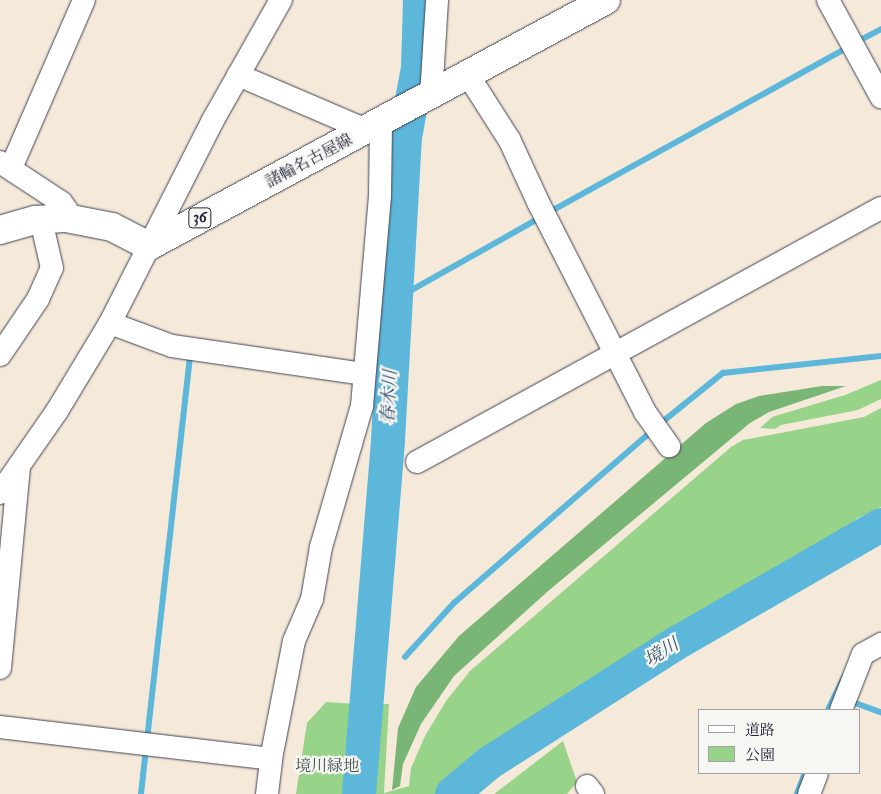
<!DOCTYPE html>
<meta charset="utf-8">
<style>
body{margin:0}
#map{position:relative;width:881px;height:794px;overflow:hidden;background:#f5ead9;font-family:"IM FELL Double Pica","Noto Serif JP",serif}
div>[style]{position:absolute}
.green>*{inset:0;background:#97d388}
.forest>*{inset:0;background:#79b574}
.stream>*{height:5.5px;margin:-2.75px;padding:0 2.75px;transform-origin:2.75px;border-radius:2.75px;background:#5db7db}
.river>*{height:34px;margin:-17px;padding:0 17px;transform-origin:17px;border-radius:17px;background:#5db7db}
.roads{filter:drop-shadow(0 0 1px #424053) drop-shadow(0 0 1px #424053)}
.street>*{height:22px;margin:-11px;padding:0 11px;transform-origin:11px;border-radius:11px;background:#fff}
.primary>*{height:28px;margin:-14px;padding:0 14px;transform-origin:14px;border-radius:14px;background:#fff}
span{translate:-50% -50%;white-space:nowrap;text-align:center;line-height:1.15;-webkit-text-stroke:4.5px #f6f6f2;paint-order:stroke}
.shield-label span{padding:1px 4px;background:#f6f6f2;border:1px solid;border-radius:4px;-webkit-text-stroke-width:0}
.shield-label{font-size:15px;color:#22223b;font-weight:700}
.street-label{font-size:16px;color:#22223b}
.park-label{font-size:16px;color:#455752}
.water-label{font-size:18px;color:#375673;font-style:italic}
.legend{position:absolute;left:698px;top:709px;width:162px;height:65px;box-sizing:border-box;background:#f6f6f2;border:1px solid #a1a1a9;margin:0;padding:6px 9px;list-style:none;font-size:15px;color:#22223b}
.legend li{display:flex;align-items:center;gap:10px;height:25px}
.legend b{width:25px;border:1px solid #a1a1a9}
</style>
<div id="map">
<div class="green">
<div style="clip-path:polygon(881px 380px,881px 399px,858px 410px,781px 425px,775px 429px,760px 428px,772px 417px,845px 395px)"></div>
<div style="clip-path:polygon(881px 408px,881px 507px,856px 519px,842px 535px,816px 552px,695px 619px,576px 691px,481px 755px,439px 794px,367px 794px,373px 704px,389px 704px,384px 793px,409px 786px,411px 768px,425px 736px,446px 701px,470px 671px,731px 447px,743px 440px,864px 417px)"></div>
<div style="clip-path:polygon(326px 702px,357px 704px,352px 794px,296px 794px,307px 723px)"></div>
<div style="clip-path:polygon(563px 741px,577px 782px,567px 794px,494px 794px)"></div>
</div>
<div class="forest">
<div style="clip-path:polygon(822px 386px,846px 386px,769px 412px,750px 423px,547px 592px,454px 676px,421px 724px,403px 764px,400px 786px,392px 790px,398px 728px,416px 687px,459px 636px,706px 423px,736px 404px,759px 396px)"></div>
</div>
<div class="stream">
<div style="left:857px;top:42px;width:27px;rotate:-28deg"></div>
<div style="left:548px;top:213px;width:344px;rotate:-28.9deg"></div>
<div style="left:396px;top:299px;width:165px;rotate:-29.4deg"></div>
<div style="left:660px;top:424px;width:81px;rotate:-39deg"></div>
<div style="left:723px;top:373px;width:159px;rotate:-6.1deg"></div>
<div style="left:405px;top:657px;width:73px;rotate:-47.8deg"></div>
<div style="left:454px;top:603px;width:264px;rotate:-41deg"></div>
<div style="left:850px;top:701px;width:33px;rotate:20deg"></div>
<div style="left:828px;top:710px;width:37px;rotate:-64deg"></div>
<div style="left:147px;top:740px;width:385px;rotate:-83.6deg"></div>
<div style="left:141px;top:794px;width:45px;rotate:-83.7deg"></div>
<div style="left:797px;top:794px;width:22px;rotate:-69deg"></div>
</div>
<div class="river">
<div style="left:359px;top:794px;width:355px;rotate:-85.3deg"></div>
<div style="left:388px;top:440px;width:303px;rotate:-86.8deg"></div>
<div style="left:405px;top:137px;width:70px;rotate:-79.3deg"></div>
<div style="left:418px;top:68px;width:68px;rotate:-88.3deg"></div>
<div style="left:452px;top:794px;width:48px;rotate:-40deg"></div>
<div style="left:489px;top:763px;width:221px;rotate:-32.6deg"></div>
<div style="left:675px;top:644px;width:238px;rotate:-30deg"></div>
</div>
<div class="roads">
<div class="street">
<div style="left:828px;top:0;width:111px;rotate:61.3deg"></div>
<div style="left:238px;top:75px;width:129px;rotate:23.2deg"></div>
<div style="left:357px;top:126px;width:9px;rotate:54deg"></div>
<div style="left:468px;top:75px;width:78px;rotate:57.5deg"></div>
<div style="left:510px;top:141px;width:67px;rotate:65.3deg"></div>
<div style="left:538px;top:202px;width:236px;rotate:63deg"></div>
<div style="left:645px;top:412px;width:42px;rotate:54.8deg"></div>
<div style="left:431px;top:96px;width:96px;rotate:-86.4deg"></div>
<div style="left:0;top:162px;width:73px;rotate:33.3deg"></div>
<div style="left:61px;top:202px;width:9px;rotate:54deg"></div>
<div style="left:66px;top:209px;width:9px;rotate:90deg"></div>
<div style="left:11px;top:168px;width:183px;rotate:-66.5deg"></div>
<div style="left:110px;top:323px;width:66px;rotate:20.4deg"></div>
<div style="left:172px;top:346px;width:193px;rotate:8.3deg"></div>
<div style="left:0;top:355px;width:68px;rotate:-55.8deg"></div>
<div style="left:38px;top:299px;width:34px;rotate:-66deg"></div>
<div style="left:52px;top:268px;width:49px;rotate:-102.9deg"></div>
<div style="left:417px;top:462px;width:529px;rotate:-28.7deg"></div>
<div style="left:0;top:493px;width:100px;rotate:-55.2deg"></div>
<div style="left:57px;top:411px;width:103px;rotate:-58.9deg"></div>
<div style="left:110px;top:323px;width:228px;rotate:-63.1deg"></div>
<div style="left:213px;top:120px;width:138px;rotate:-60.5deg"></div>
<div style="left:0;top:668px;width:201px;rotate:-84.6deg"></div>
<div style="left:841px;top:710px;width:60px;rotate:-68.6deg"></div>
<div style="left:863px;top:654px;width:21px;rotate:-29deg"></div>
<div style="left:0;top:727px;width:273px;rotate:6.7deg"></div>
<div style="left:587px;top:786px;width:10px;rotate:53deg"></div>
<div style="left:267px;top:794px;width:35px;rotate:-83deg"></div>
<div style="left:271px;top:759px;width:120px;rotate:-79deg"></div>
<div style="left:294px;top:641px;width:46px;rotate:-66.8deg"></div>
<div style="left:312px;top:599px;width:53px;rotate:-80.2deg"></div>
<div style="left:321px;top:547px;width:147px;rotate:-73.8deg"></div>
<div style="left:362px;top:406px;width:211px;rotate:-85.1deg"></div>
<div style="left:380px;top:196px;width:73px;rotate:-89.2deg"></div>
<div style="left:809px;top:794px;width:22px;rotate:-69deg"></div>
</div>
<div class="primary">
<div style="left:0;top:230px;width:37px;rotate:-16deg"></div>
<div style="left:36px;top:220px;width:30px;rotate:-4deg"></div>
<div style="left:66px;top:218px;width:47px;rotate:11.1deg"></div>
<div style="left:112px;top:227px;width:42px;rotate:27.2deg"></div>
<div style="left:149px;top:246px;width:519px;rotate:-28.29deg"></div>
</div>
</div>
<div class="shield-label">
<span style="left:200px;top:218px">36</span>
</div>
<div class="street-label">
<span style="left:309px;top:161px;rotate:-28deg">諸輪名古屋線</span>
</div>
<div class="park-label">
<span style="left:327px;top:766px">境川緑地</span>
</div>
<div class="water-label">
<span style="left:390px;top:397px;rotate:-87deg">春木川</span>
<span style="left:662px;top:653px;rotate:-32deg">境川</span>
</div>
<ul class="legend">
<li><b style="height:6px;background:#fff"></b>道路</li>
<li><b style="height:14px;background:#97d388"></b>公園</li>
</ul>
</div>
